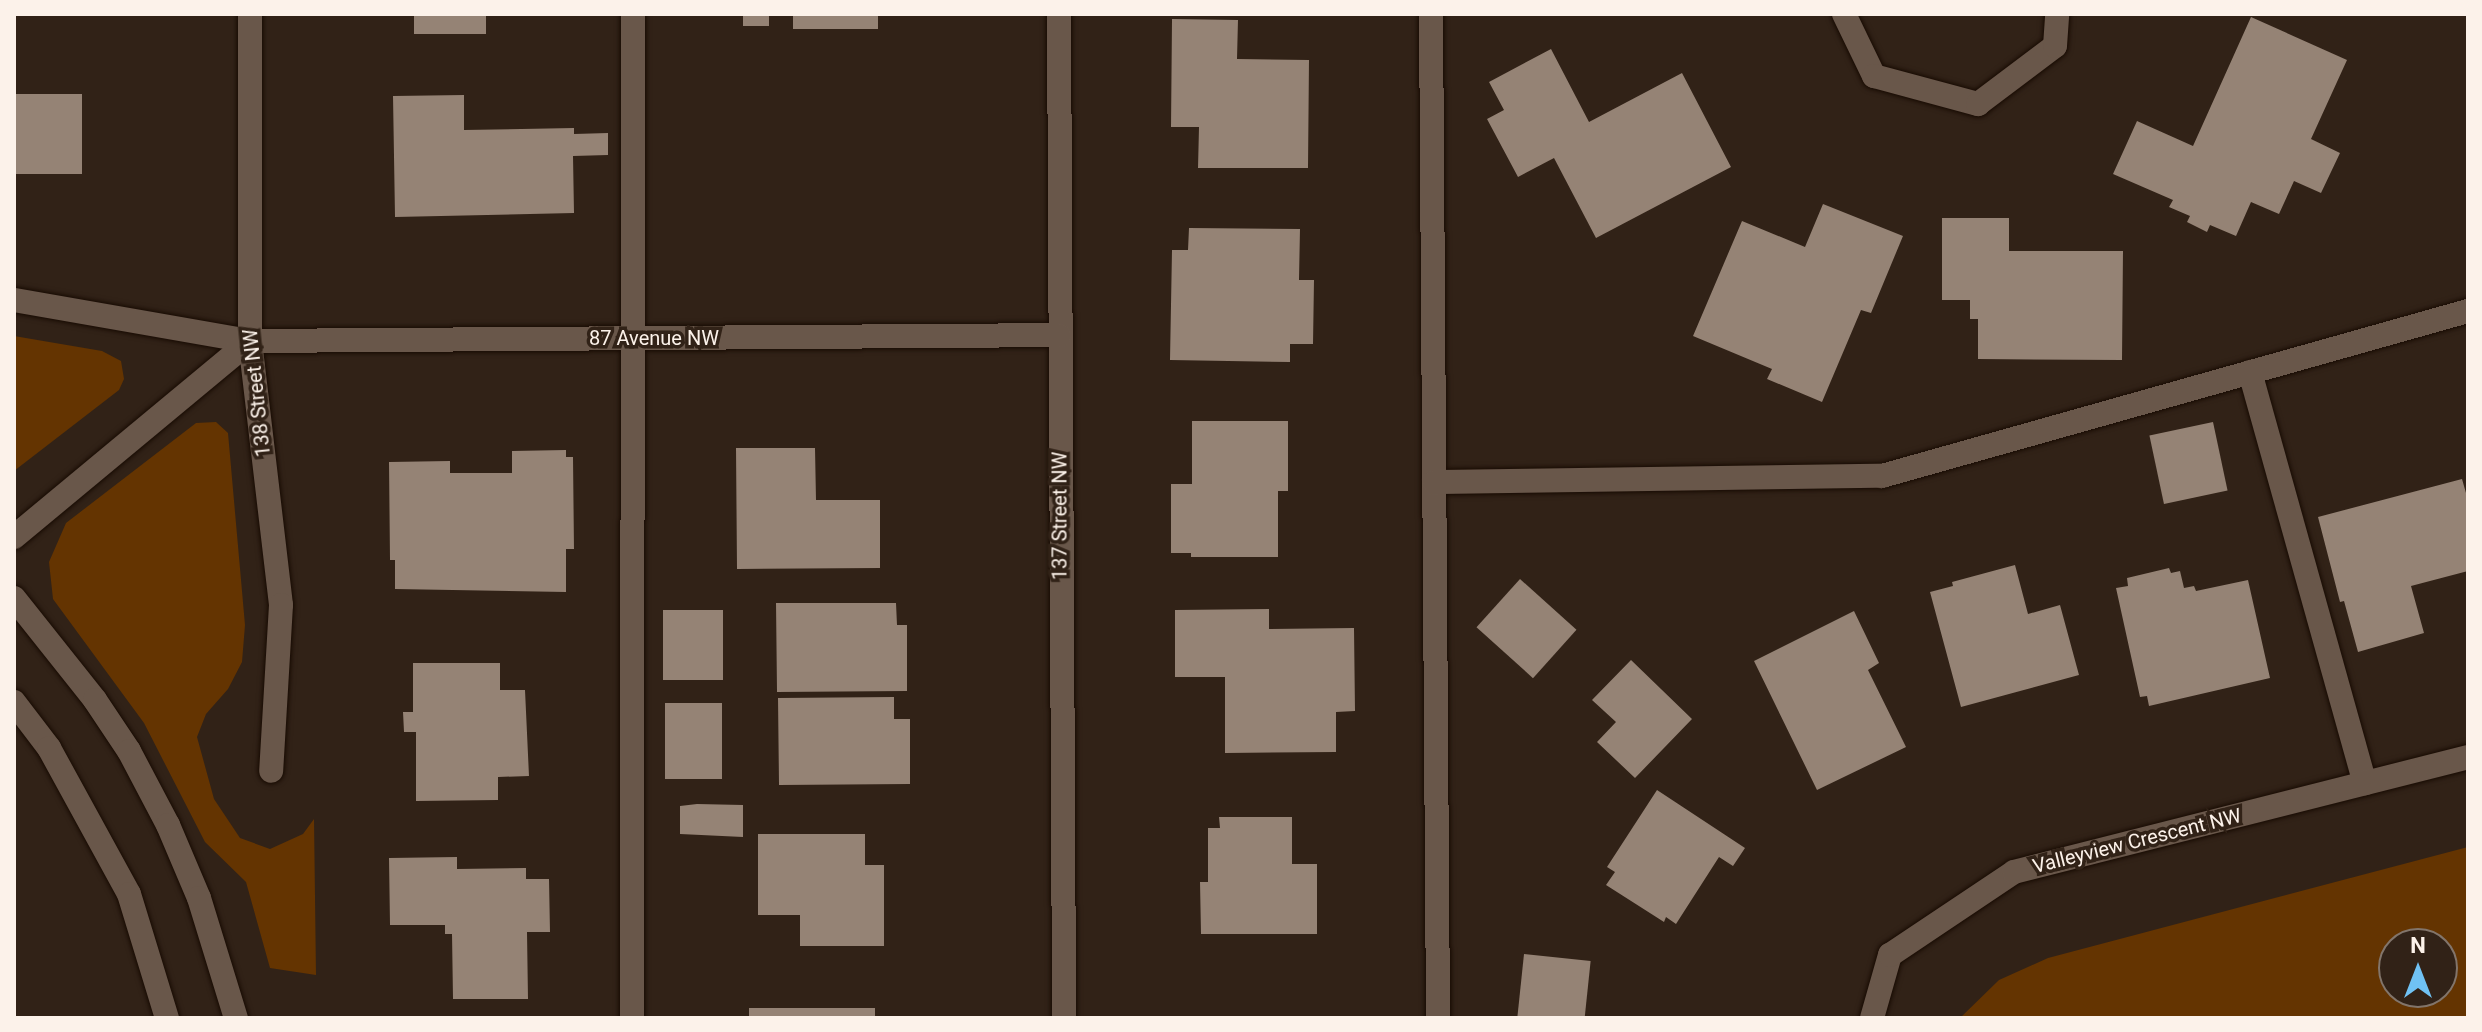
<!DOCTYPE html>
<style>
body{margin:0}
#map{position:relative;width:2482px;height:1032px;overflow:hidden;background:#312217;font-family:Roboto,sans-serif}
div>[style]{position:absolute}
.green>*{inset:0;background:#643401}
.building>*{inset:0;background:#958375;transform-origin:0 0}
.roads{filter:drop-shadow(0 0 2px #180b03) drop-shadow(0 0 2px #180b03)}
.minor>*{height:24px;margin:-12px;padding:0 12px;transform-origin:12px;border-radius:12px;background:#69574a}
span{translate:-50% -50%;white-space:nowrap;text-align:center;line-height:1.15;-webkit-text-stroke:7px #312217;paint-order:stroke}
.street-label{font-size:20px;color:#fcf2ea}
.frame{position:absolute;inset:0;border:16px solid #fcf2ea;pointer-events:none}
.north{position:absolute;left:2378px;top:928px;width:80px;height:80px;box-sizing:border-box;background:#312217;border:2px solid #82756b;border-radius:50%;rotate:0deg;font-size:22px;font-weight:700;line-height:32px;text-align:center;color:#fcf2ea}
.north::after{content:'';display:block;margin:auto;width:28px;height:36px;background:#70c2f4;clip-path:polygon(50% 0,100% 100%,50% 72%,0 100%)}
</style>
<div id="map">
<div class="green">
<div style="clip-path:polygon(14px 336px,102px 351px,121px 361px,124px 379px,119px 390px,14px 471px)"></div>
<div style="clip-path:polygon(216px 422px,228px 433px,245px 625px,242px 662px,228px 689px,206px 714px,197px 737px,214px 799px,240px 838px,270px 849px,303px 834px,314px 819px,316px 975px,270px 968px,246px 882px,205px 842px,144px 723px,53px 599px,49px 562px,66px 523px,196px 423px)"></div>
<div style="clip-path:polygon(evenodd,2468px 847px,2468px 1018px,1960px 1018px,1999px 980px,2048px 958px,2468px 847px,2394px 944px,2442px 944px,2442px 992px,2394px 992px,2394px 944px)"></div>
</div>
<div class="building">
<div style="left:414px;top:14px;width:72px;height:20px"></div>
<div style="left:743px;top:14px;width:26px;height:12px"></div>
<div style="left:793px;top:14px;width:85px;height:15px"></div>
<div style="clip-path:polygon(2251px 17px,2347px 60px,2311px 139px,2340px 153px,2321px 193px,2294px 181px,2279px 214px,2251px 202px,2236px 236px,2210px 225px,2207px 232px,2187px 222px,2190px 216px,2169px 207px,2173px 200px,2113px 174px,2137px 121px,2193px 146px)"></div>
<div style="clip-path:polygon(1172px 19px,1238px 20px,1237px 59px,1309px 60px,1308px 168px,1198px 168px,1199px 127px,1171px 127px)"></div>
<div style="clip-path:polygon(1551px 49px,1589px 122px,1682px 73px,1731px 167px,1596px 238px,1554px 158px,1518px 177px,1487px 119px,1504px 110px,1489px 82px)"></div>
<div style="left:14px;top:94px;width:68px;height:80px"></div>
<div style="clip-path:polygon(464px 95px,464px 130px,574px 128px,574px 134px,608px 133px,608px 155px,573px 156px,574px 213px,395px 217px,393px 96px)"></div>
<div style="clip-path:polygon(1823px 204px,1903px 236px,1871px 313px,1861px 310px,1822px 402px,1767px 379px,1772px 369px,1693px 336px,1742px 221px,1805px 247px)"></div>
<div style="clip-path:polygon(1942px 218px,2009px 218px,2009px 251px,2123px 251px,2122px 360px,1978px 359px,1978px 319px,1970px 319px,1970px 300px,1942px 300px)"></div>
<div style="clip-path:polygon(1189px 228px,1300px 229px,1299px 280px,1314px 280px,1313px 344px,1290px 344px,1290px 362px,1170px 360px,1172px 250px,1188px 250px)"></div>
<div style="clip-path:polygon(1192px 421px,1288px 421px,1288px 491px,1278px 491px,1278px 557px,1191px 557px,1191px 553px,1171px 553px,1171px 484px,1192px 484px)"></div>
<div style="left:2213px;top:422px;width:70px;height:65px;rotate:78deg"></div>
<div style="clip-path:polygon(736px 448px,815px 448px,816px 500px,880px 500px,880px 568px,737px 569px)"></div>
<div style="clip-path:polygon(566px 450px,566px 457px,573px 457px,574px 549px,566px 549px,566px 592px,395px 589px,395px 560px,390px 560px,389px 462px,450px 461px,450px 473px,512px 473px,512px 451px)"></div>
<div style="clip-path:polygon(2462px 479px,2468px 500px,2468px 571px,2411px 586px,2424px 633px,2358px 652px,2344px 601px,2340px 602px,2318px 517px)"></div>
<div style="clip-path:polygon(2015px 565px,2028px 614px,2060px 605px,2079px 675px,1961px 707px,1930px 592px,1953px 586px,1952px 582px)"></div>
<div style="clip-path:polygon(2169px 568px,2171px 573px,2180px 571px,2184px 588px,2194px 586px,2196px 591px,2248px 580px,2270px 678px,2149px 706px,2147px 696px,2140px 697px,2116px 588px,2128px 586px,2127px 578px)"></div>
<div style="left:1520px;top:579px;width:76px;height:65px;rotate:42deg"></div>
<div style="clip-path:polygon(776px 603px,896px 603px,897px 625px,907px 625px,907px 691px,777px 692px)"></div>
<div style="clip-path:polygon(1269px 609px,1269px 629px,1354px 628px,1355px 711px,1336px 712px,1336px 752px,1225px 753px,1225px 677px,1175px 677px,1175px 610px)"></div>
<div style="left:663px;top:610px;width:60px;height:70px"></div>
<div style="clip-path:polygon(1854px 611px,1879px 663px,1868px 670px,1906px 747px,1817px 790px,1754px 661px)"></div>
<div style="clip-path:polygon(1631px 660px,1692px 719px,1635px 778px,1597px 742px,1616px 722px,1592px 700px)"></div>
<div style="clip-path:polygon(413px 663px,500px 663px,500px 690px,525px 690px,529px 776px,498px 777px,498px 800px,416px 801px,416px 732px,404px 732px,403px 712px,413px 712px)"></div>
<div style="clip-path:polygon(894px 697px,894px 719px,910px 719px,910px 784px,779px 785px,778px 698px)"></div>
<div style="left:722px;top:703px;width:76px;height:57px;rotate:90deg"></div>
<div style="clip-path:polygon(1657px 790px,1745px 848px,1733px 866px,1719px 857px,1676px 924px,1666px 917px,1664px 922px,1606px 885px,1615px 872px,1607px 867px)"></div>
<div style="clip-path:polygon(697px 804px,743px 805px,743px 837px,680px 834px,680px 806px)"></div>
<div style="clip-path:polygon(1219px 817px,1292px 817px,1292px 864px,1317px 864px,1317px 934px,1201px 934px,1200px 882px,1208px 882px,1208px 828px,1220px 828px)"></div>
<div style="clip-path:polygon(758px 834px,865px 834px,865px 865px,884px 865px,884px 946px,800px 946px,800px 915px,758px 915px)"></div>
<div style="clip-path:polygon(457px 857px,457px 869px,526px 868px,526px 879px,549px 879px,550px 932px,527px 932px,528px 999px,453px 999px,452px 934px,445px 934px,445px 925px,390px 925px,389px 858px)"></div>
<div style="left:1524px;top:954px;width:67px;height:64px;rotate:6deg"></div>
<div style="left:875px;top:1008px;width:10px;height:126px;rotate:90deg"></div>
</div>
<div class="roads">
<div class="minor">
<div style="left:250px;top:14px;width:327px;rotate:90deg"></div>
<div style="left:250px;top:341px;width:266px;rotate:83.3deg"></div>
<div style="left:281px;top:605px;width:166px;rotate:93.4deg"></div>
<div style="left:1059px;top:14px;width:1004px;rotate:89.71deg"></div>
<div style="left:1431px;top:14px;width:1004px;rotate:89.6deg"></div>
<div style="left:1844px;top:14px;width:69px;rotate:64.2deg"></div>
<div style="left:1874px;top:76px;width:108px;rotate:15.1deg"></div>
<div style="left:1978px;top:104px;width:96px;rotate:-37deg"></div>
<div style="left:2055px;top:46px;width:32px;rotate:-86deg"></div>
<div style="left:14px;top:300px;width:240px;rotate:9.9deg"></div>
<div style="left:250px;top:341px;width:809px;rotate:-0.42deg"></div>
<div style="left:2250px;top:372px;width:427px;rotate:74.4deg"></div>
<div style="left:1434px;top:482px;width:448px;rotate:-0.8deg"></div>
<div style="left:1882px;top:476px;width:609px;rotate:-15.73deg"></div>
<div style="left:14px;top:537px;width:307px;rotate:-39.7deg"></div>
<div style="left:14px;top:598px;width:130px;rotate:51.5deg"></div>
<div style="left:95px;top:700px;width:61px;rotate:56.3deg"></div>
<div style="left:129px;top:751px;width:84px;rotate:62.2deg"></div>
<div style="left:168px;top:825px;width:79px;rotate:67deg"></div>
<div style="left:199px;top:898px;width:126px;rotate:72.9deg"></div>
<div style="left:14px;top:702px;width:58px;rotate:52.7deg"></div>
<div style="left:49px;top:748px;width:166px;rotate:61.3deg"></div>
<div style="left:129px;top:894px;width:130px;rotate:73deg"></div>
<div style="left:632px;top:1018px;width:1004px;rotate:-89.94deg"></div>
<div style="left:1872px;top:1018px;width:66px;rotate:-74.1deg"></div>
<div style="left:1890px;top:955px;width:149px;rotate:-33.8deg"></div>
<div style="left:2014px;top:872px;width:468px;rotate:-14.2deg"></div>
</div>
</div>
<div class="street-label">
<span style="left:654px;top:338px">87 Avenue NW</span>
<span style="left:257px;top:393px;rotate:-96deg">138 Street NW</span>
<span style="left:1060px;top:516px;rotate:-90deg">137 Street NW</span>
<span style="left:2137px;top:841px;rotate:-14deg">Valleyview Crescent NW</span>
</div>
<div class="frame"></div>
<div class="north">N</div>
</div>
